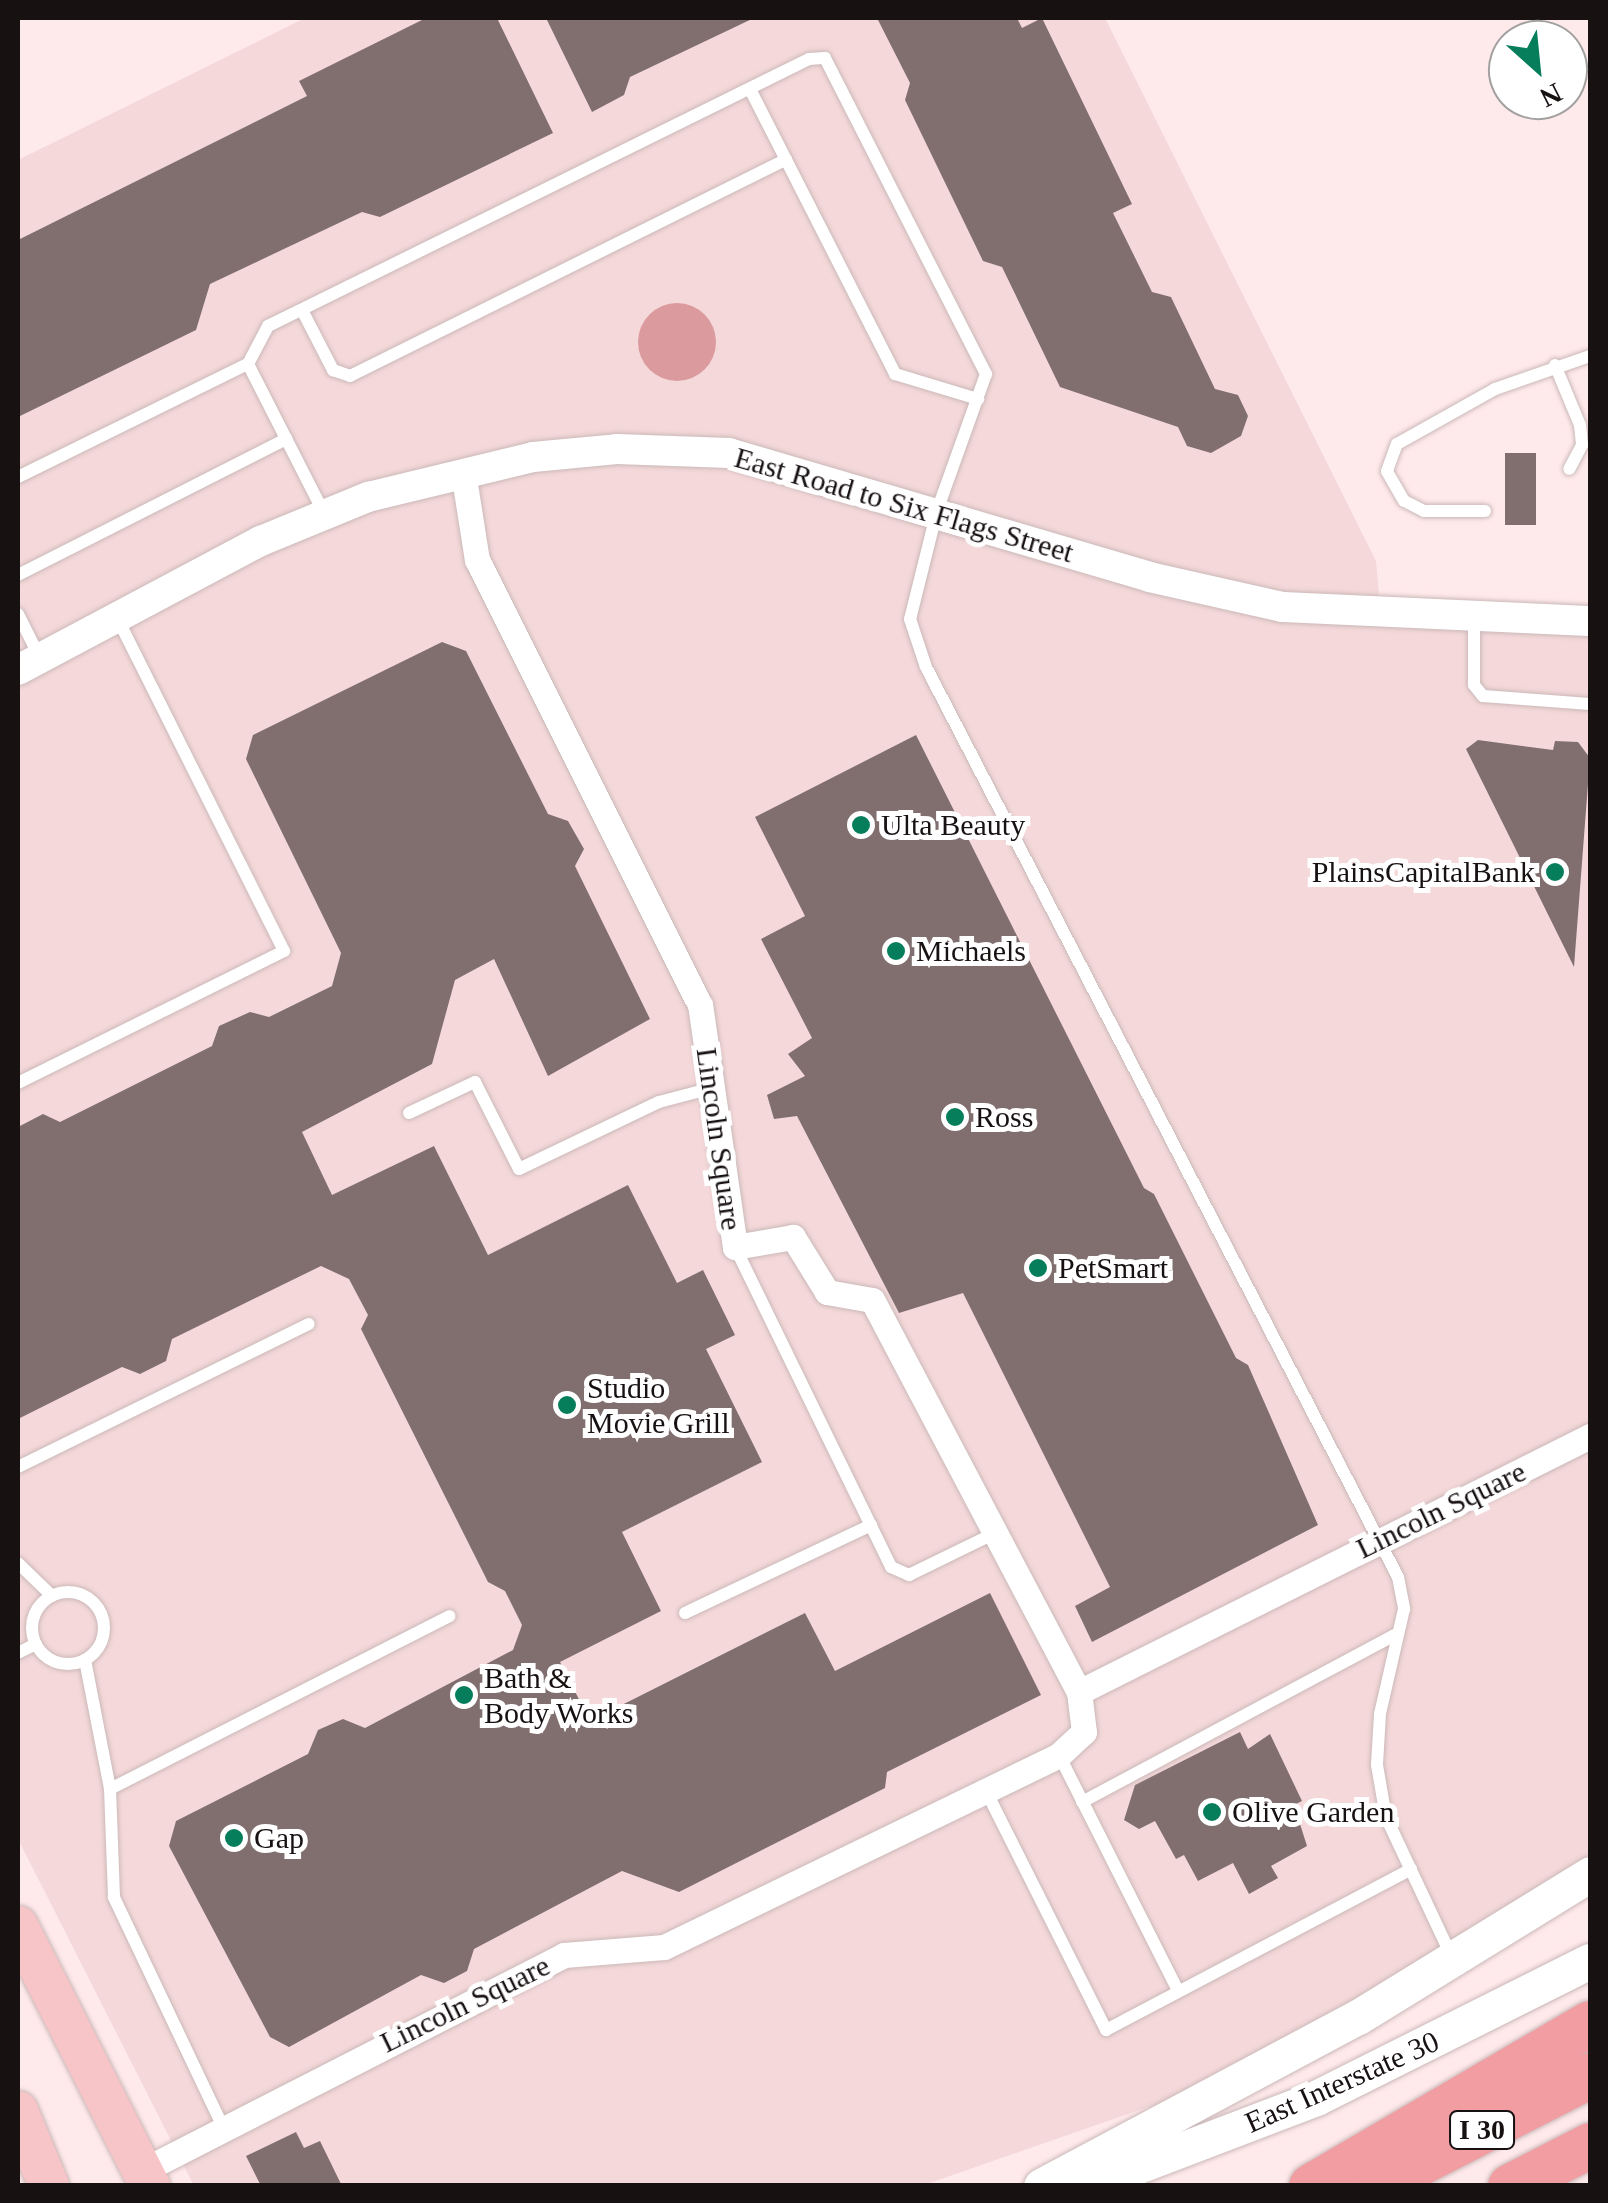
<!DOCTYPE html>
<style>
body{margin:0}
#map{position:relative;width:1608px;height:2203px;overflow:hidden;background:#ffeaeb;font-family:"Times New Roman",serif}
div>[style]{position:absolute}
.built>*{inset:0;background:#f5d9da}
.water>*{inset:0;background:#db9b9e}
.round{border-radius:50%}
.building>*{inset:0;background:#816f70;transform-origin:0 0}
.roads{filter:drop-shadow(0 0 2px #cbb8b8) drop-shadow(0 0 2px #cbb8b8)}
.service>*{height:12px;margin:-6px;padding:0 6px;transform-origin:6px;border-radius:6px;background:#fff}
.service>.ring{margin:-6px;padding:0;box-sizing:content-box;background:none;border:12px solid #fff;border-radius:50%}
.minor>*{height:25px;margin:-12.5px;padding:0 12.5px;transform-origin:12.5px;border-radius:12.5px;background:#fff}
.tertiary>*{height:30px;margin:-15px;padding:0 15px;transform-origin:15px;border-radius:15px;background:#fff}
.secondary>*{height:35px;margin:-17.5px;padding:0 17.5px;transform-origin:17.5px;border-radius:17.5px;background:#fff}
.primary>*{height:40px;margin:-20px;padding:0 20px;transform-origin:20px;border-radius:20px;background:#f7c4c7}
.motorway>*{height:45px;margin:-22.5px;padding:0 22.5px;transform-origin:22.5px;border-radius:22.5px;background:#f19da2}
.dots>*{width:28px;height:28px;translate:-50% -50%;box-sizing:border-box;border:5px solid #fff;border-radius:50%}
span{translate:-50% -50%;white-space:nowrap;text-align:center;line-height:1.15;-webkit-text-stroke:10px #fff;paint-order:stroke}
.shield-label span{padding:2px 8px;background:#fff;border:2px solid;border-radius:8px;-webkit-text-stroke-width:0}
.shield-label{font-size:28px;color:#181112;font-weight:700}
.street-label{font-size:30px;color:#181112}
.poi-label{font-size:30px;color:#181112}
.left{translate:0 -50%;text-align:left}
.right{translate:-100% -50%;text-align:right}
.frame{position:absolute;inset:0;border:20px solid #181112;pointer-events:none}
.north{position:absolute;left:1488px;top:20px;width:100px;height:100px;box-sizing:border-box;background:#fff;border:2px solid #a3a0a0;border-radius:50%;rotate:153deg;font-size:28px;font-weight:700;line-height:40px;text-align:center;color:#181112}
.north::after{content:'';display:block;margin:auto;width:35px;height:45px;background:#077e5b;clip-path:polygon(50% 0,100% 100%,50% 72%,0 100%)}
</style>
<div id="map">
<div class="built">
<div style="clip-path:polygon(305px 18px,1105px 18px,1376px 561px,1382px 627px,1590px 628px,1590px 1867px,1332px 2043px,924px 2185px,194px 2186px,18px 1839px,18px 160px)"></div>
</div>
<div class="water">
<div class="round" style="left:638px;top:303px;width:78px;height:78px"></div>
</div>
<div class="building">
<div style="clip-path:polygon(426px 18px,497px 18px,553px 133px,380px 217px,362px 212px,210px 284px,196px 330px,18px 417px,18px 240px,307px 96px,299px 81px)"></div>
<div style="clip-path:polygon(546px 18px,754px 18px,630px 77px,624px 95px,592px 112px)"></div>
<div style="clip-path:polygon(877px 18px,1017px 18px,1022px 28px,1042px 18px,1132px 204px,1113px 213px,1152px 292px,1171px 297px,1215px 389px,1238px 395px,1248px 416px,1241px 436px,1211px 453px,1187px 446px,1178px 427px,1060px 387px,1002px 267px,983px 261px,905px 100px,910px 83px)"></div>
<div style="left:1505px;top:453px;width:31px;height:72px"></div>
<div style="clip-path:polygon(442px 642px,466px 651px,548px 814px,568px 821px,584px 849px,575px 866px,650px 1019px,548px 1076px,494px 959px,455px 980px,432px 1064px,302px 1132px,332px 1195px,434px 1146px,488px 1255px,628px 1185px,677px 1283px,703px 1270px,735px 1335px,706px 1349px,762px 1462px,622px 1532px,661px 1611px,560px 1662px,590px 1721px,805px 1613px,835px 1671px,990px 1593px,1041px 1695px,887px 1772px,885px 1788px,679px 1892px,622px 1871px,474px 1949px,467px 1971px,444px 1983px,421px 1975px,289px 2047px,270px 2037px,169px 1846px,176px 1821px,308px 1754px,318px 1730px,343px 1719px,365px 1728px,513px 1650px,522px 1625px,505px 1591px,488px 1582px,361px 1329px,368px 1315px,349px 1279px,321px 1266px,172px 1339px,166px 1361px,140px 1374px,122px 1367px,18px 1419px,18px 1127px,43px 1114px,60px 1122px,212px 1046px,219px 1026px,250px 1012px,269px 1017px,332px 986px,341px 953px,246px 759px,253px 735px)"></div>
<div style="clip-path:polygon(916px 735px,1144px 1188px,1154px 1194px,1236px 1358px,1248px 1365px,1318px 1525px,1092px 1642px,1075px 1606px,1110px 1587px,963px 1293px,899px 1313px,797px 1116px,774px 1119px,767px 1095px,805px 1076px,788px 1054px,812px 1038px,761px 939px,805px 916px,755px 817px)"></div>
<div style="clip-path:polygon(1478px 740px,1553px 750px,1555px 741px,1578px 742px,1590px 758px,1574px 967px,1466px 749px)"></div>
<div style="clip-path:polygon(1240px 1732px,1248px 1749px,1270px 1734px,1302px 1801px,1294px 1805px,1307px 1846px,1271px 1866px,1278px 1878px,1249px 1894px,1233px 1863px,1198px 1881px,1184px 1855px,1176px 1859px,1155px 1821px,1139px 1829px,1124px 1820px,1135px 1785px)"></div>
<div style="clip-path:polygon(296px 2132px,304px 2148px,320px 2141px,342px 2186px,261px 2186px,246px 2156px)"></div>
</div>
<div class="roads">
<div class="service">
<div style="left:750px;top:89px;width:320px;rotate:63deg"></div>
<div style="left:895px;top:374px;width:87px;rotate:16.8deg"></div>
<div style="left:302px;top:310px;width:68px;rotate:62.7deg"></div>
<div style="left:333px;top:370px;width:18px;rotate:19deg"></div>
<div style="left:350px;top:376px;width:487px;rotate:-26.4deg"></div>
<div style="left:248px;top:364px;width:167px;rotate:63deg"></div>
<div style="left:1555px;top:365px;width:65px;rotate:67.4deg"></div>
<div style="left:1580px;top:425px;width:20px;rotate:84deg"></div>
<div style="left:1582px;top:445px;width:27px;rotate:118deg"></div>
<div style="left:18px;top:477px;width:256px;rotate:-26.2deg"></div>
<div style="left:248px;top:364px;width:43px;rotate:-62.2deg"></div>
<div style="left:268px;top:326px;width:603px;rotate:-26.27deg"></div>
<div style="left:809px;top:59px;width:16px;rotate:-4deg"></div>
<div style="left:825px;top:58px;width:355px;rotate:63deg"></div>
<div style="left:986px;top:374px;width:145px;rotate:109.7deg"></div>
<div style="left:937px;top:511px;width:111px;rotate:104deg"></div>
<div style="left:910px;top:619px;width:51px;rotate:71.6deg"></div>
<div style="left:926px;top:667px;width:1025px;rotate:62.59deg"></div>
<div style="left:1398px;top:1577px;width:33px;rotate:79deg"></div>
<div style="left:1404px;top:1609px;width:108px;rotate:102.9deg"></div>
<div style="left:1380px;top:1714px;width:51px;rotate:93.4deg"></div>
<div style="left:1377px;top:1765px;width:53px;rotate:80.2deg"></div>
<div style="left:1386px;top:1817px;width:153px;rotate:64.8deg"></div>
<div style="left:1485px;top:511px;width:61px;rotate:180deg"></div>
<div style="left:1424px;top:511px;width:22px;rotate:-153deg"></div>
<div style="left:1404px;top:501px;width:34px;rotate:-120deg"></div>
<div style="left:1387px;top:471px;width:29px;rotate:-70deg"></div>
<div style="left:1397px;top:444px;width:112px;rotate:-29.3deg"></div>
<div style="left:1495px;top:389px;width:101px;rotate:-19.2deg"></div>
<div style="left:18px;top:575px;width:301px;rotate:-26.9deg"></div>
<div style="left:18px;top:614px;width:47px;rotate:63.4deg"></div>
<div style="left:1474px;top:619px;width:66px;rotate:90deg"></div>
<div style="left:1474px;top:685px;width:14px;rotate:51deg"></div>
<div style="left:1483px;top:696px;width:107px;rotate:4.3deg"></div>
<div style="left:18px;top:1083px;width:297px;rotate:-26.4deg"></div>
<div style="left:284px;top:951px;width:373px;rotate:-116.6deg"></div>
<div style="left:409px;top:1113px;width:73px;rotate:-25.2deg"></div>
<div style="left:475px;top:1082px;width:97px;rotate:63.2deg"></div>
<div style="left:519px;top:1169px;width:155px;rotate:-25.6deg"></div>
<div style="left:659px;top:1102px;width:55px;rotate:-14.8deg"></div>
<div style="left:735px;top:1247px;width:356px;rotate:64deg"></div>
<div style="left:891px;top:1567px;width:20px;rotate:24deg"></div>
<div style="left:909px;top:1575px;width:96px;rotate:-26deg"></div>
<div style="left:18px;top:1467px;width:324px;rotate:-26.2deg"></div>
<div style="left:18px;top:1563px;width:47px;rotate:44.1deg"></div>
<div class="ring" style="left:32px;top:1592px;width:60px;height:60px"></div>
<div style="left:685px;top:1613px;width:206px;rotate:-25.3deg"></div>
<div style="left:18px;top:1653px;width:20px;rotate:-27deg"></div>
<div style="left:85px;top:1660px;width:131px;rotate:79deg"></div>
<div style="left:1059px;top:1755px;width:262px;rotate:63.2deg"></div>
<div style="left:985px;top:1789px;width:270px;rotate:63.3deg"></div>
<div style="left:1106px;top:2030px;width:345px;rotate:-27.8deg"></div>
<div style="left:1082px;top:1802px;width:358px;rotate:-28.1deg"></div>
<div style="left:223px;top:2127px;width:255px;rotate:-115.4deg"></div>
<div style="left:114px;top:1897px;width:108px;rotate:-92.1deg"></div>
<div style="left:110px;top:1789px;width:381px;rotate:-27deg"></div>
</div>
<div class="minor">
<div style="left:1079px;top:1692px;width:572px;rotate:-26.61deg"></div>
<div style="left:142px;top:2171px;width:474px;rotate:-27.1deg"></div>
<div style="left:564px;top:1955px;width:100px;rotate:-4.6deg"></div>
<div style="left:664px;top:1947px;width:439px;rotate:-25.9deg"></div>
<div style="left:1059px;top:1755px;width:34px;rotate:-43deg"></div>
<div style="left:1084px;top:1732px;width:40px;rotate:-97.1deg"></div>
<div style="left:1079px;top:1692px;width:443px;rotate:-117.8deg"></div>
<div style="left:872px;top:1300px;width:46px;rotate:-169.9deg"></div>
<div style="left:827px;top:1292px;width:65px;rotate:-121.7deg"></div>
<div style="left:793px;top:1237px;width:59px;rotate:170.2deg"></div>
<div style="left:735px;top:1247px;width:245px;rotate:-98.2deg"></div>
<div style="left:700px;top:1005px;width:498px;rotate:-116.6deg"></div>
<div style="left:477px;top:560px;width:89px;rotate:-99deg"></div>
</div>
<div class="tertiary">
<div style="left:18px;top:670px;width:275px;rotate:-28deg"></div>
<div style="left:261px;top:541px;width:116px;rotate:-22.4deg"></div>
<div style="left:368px;top:497px;width:170px;rotate:-13.6deg"></div>
<div style="left:533px;top:457px;width:84px;rotate:-5.4deg"></div>
<div style="left:617px;top:449px;width:112px;rotate:2deg"></div>
<div style="left:729px;top:453px;width:438px;rotate:16.4deg"></div>
<div style="left:1149px;top:577px;width:136px;rotate:12.7deg"></div>
<div style="left:1282px;top:607px;width:308px;rotate:2.6deg"></div>
</div>
<div class="secondary">
<div style="left:1041px;top:2186px;width:359px;rotate:-28.1deg"></div>
<div style="left:1358px;top:2017px;width:273px;rotate:-31.6deg"></div>
<div style="left:1086px;top:2186px;width:246px;rotate:-20.9deg"></div>
<div style="left:1316px;top:2098px;width:306px;rotate:-26.6deg"></div>
</div>
<div class="primary">
<div style="left:18px;top:1926px;width:292px;rotate:63.1deg"></div>
<div style="left:18px;top:2111px;width:81px;rotate:67.5deg"></div>
</div>
<div class="motorway">
<div style="left:1311px;top:2186px;width:323px;rotate:-30.3deg"></div>
<div style="left:1374px;top:2186px;width:243px;rotate:-27.2deg"></div>
<div style="left:1510px;top:2186px;width:90px;rotate:-27.1deg"></div>
</div>
</div>
<div class="dots">
<div style="left:861px;top:825px;background:#077e5b"></div>
<div style="left:1555px;top:872px;background:#077e5b"></div>
<div style="left:896px;top:951px;background:#077e5b"></div>
<div style="left:955px;top:1117px;background:#077e5b"></div>
<div style="left:1038px;top:1268px;background:#077e5b"></div>
<div style="left:567px;top:1405px;background:#077e5b"></div>
<div style="left:464px;top:1695px;background:#077e5b"></div>
<div style="left:1212px;top:1812px;background:#077e5b"></div>
<div style="left:234px;top:1838px;background:#077e5b"></div>
</div>
<div class="shield-label">
<span style="left:1482px;top:2130px">I 30</span>
</div>
<div class="street-label">
<span style="left:904px;top:505px;rotate:16deg">East Road to Six Flags Street</span>
<span style="left:719px;top:1139px;rotate:82deg">Lincoln Square</span>
<span style="left:1441px;top:1510px;rotate:-26deg">Lincoln Square</span>
<span style="left:465px;top:2004px;rotate:-26deg">Lincoln Square</span>
<span style="left:1342px;top:2082px;rotate:-24deg">East Interstate 30</span>
</div>
<div class="poi-label">
<span class="left" style="left:881px;top:825px">Ulta Beauty</span>
<span class="right" style="left:1535px;top:872px">PlainsCapitalBank</span>
<span class="left" style="left:916px;top:951px">Michaels</span>
<span class="left" style="left:975px;top:1117px">Ross</span>
<span class="left" style="left:1058px;top:1268px">PetSmart</span>
<span class="left" style="left:587px;top:1405px">Studio<br>Movie Grill</span>
<span class="left" style="left:484px;top:1695px">Bath &amp;<br>Body Works</span>
<span class="left" style="left:1232px;top:1812px">Olive Garden</span>
<span class="left" style="left:254px;top:1838px">Gap</span>
</div>
<div class="frame"></div>
<div class="north">N</div>
</div>
